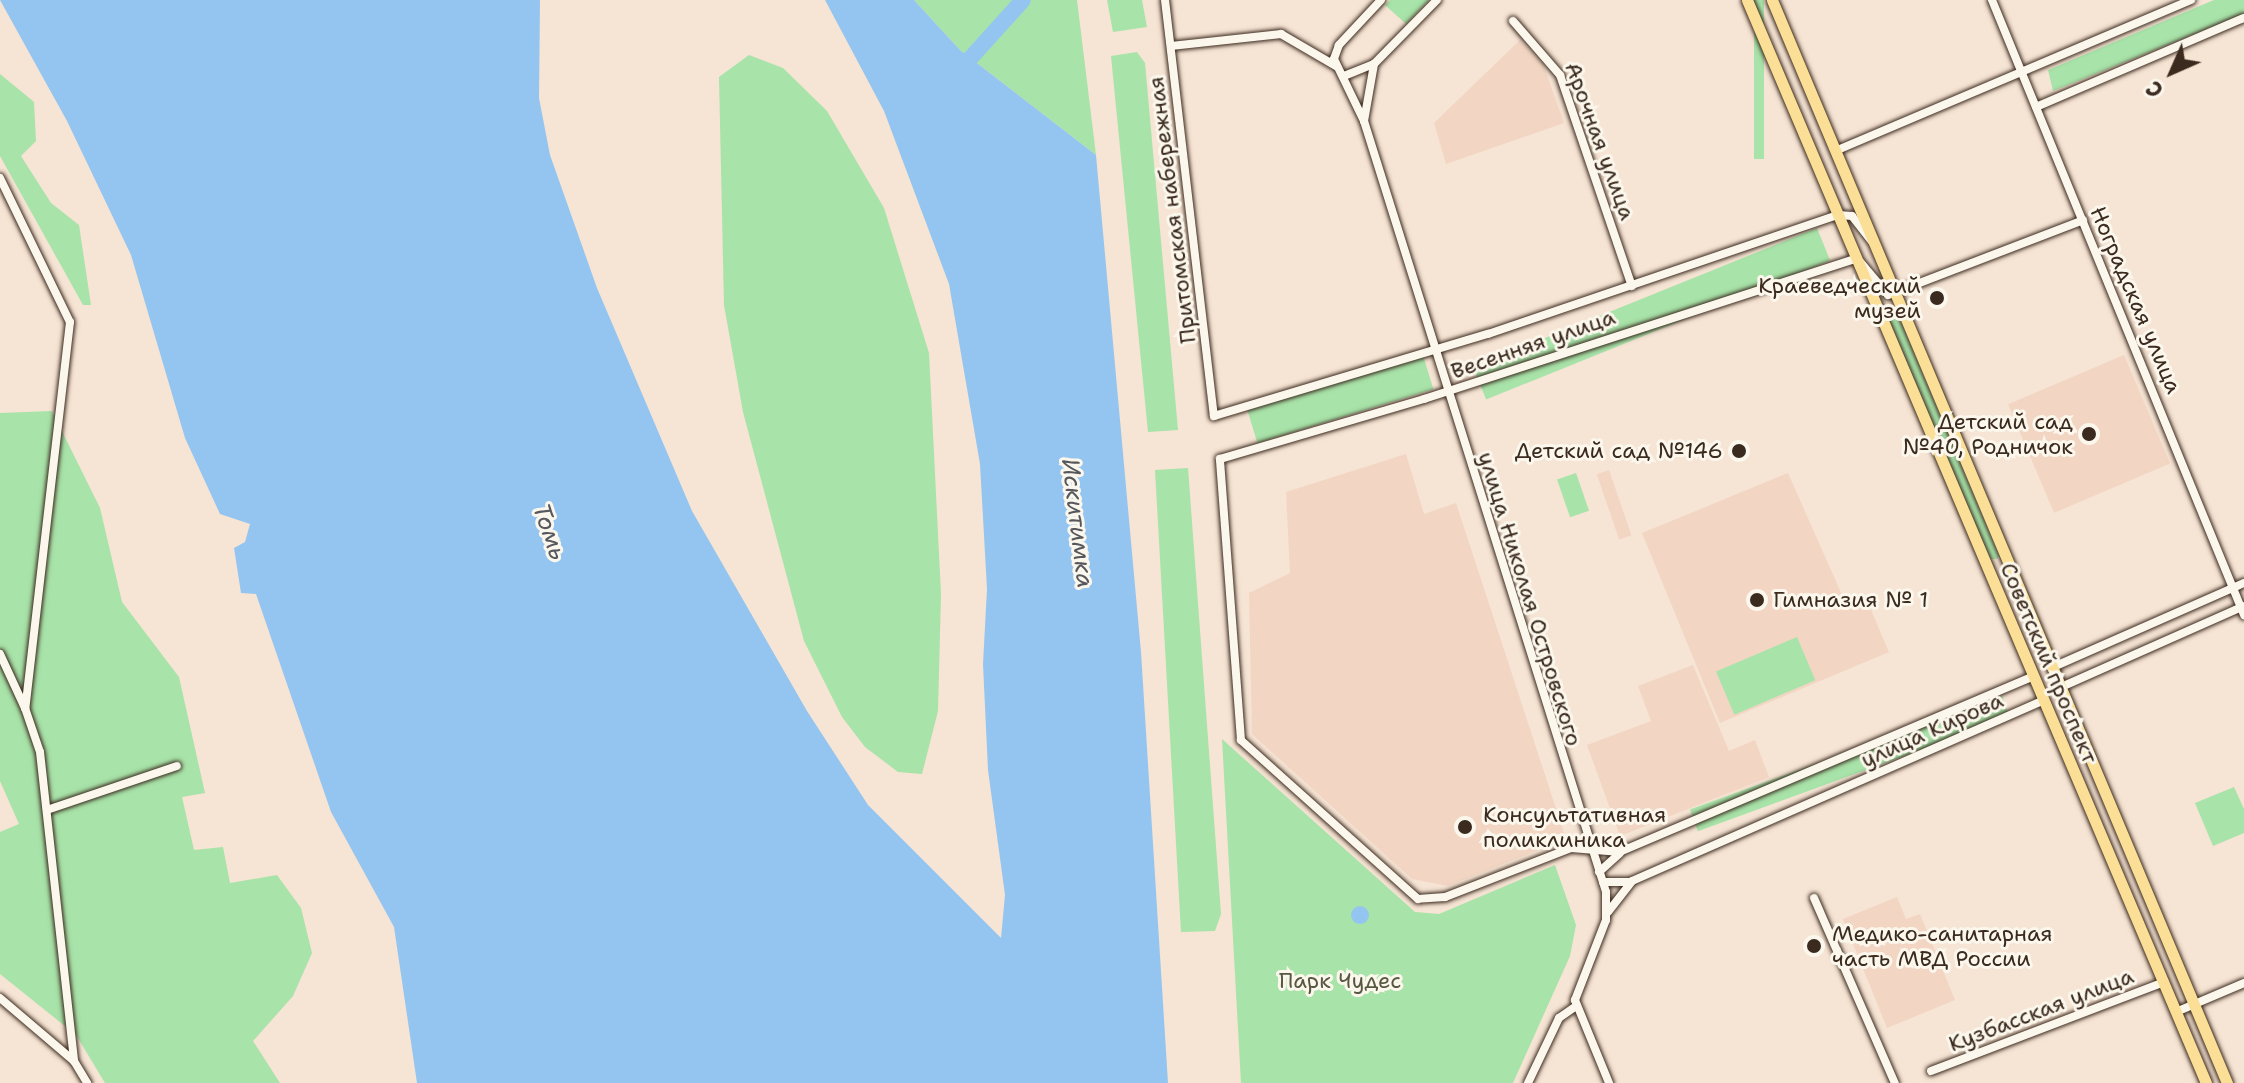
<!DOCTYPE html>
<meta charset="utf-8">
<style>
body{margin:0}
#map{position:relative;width:2244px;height:1083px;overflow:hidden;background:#f6e4d4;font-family:"Shantell Sans",sans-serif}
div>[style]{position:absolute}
.built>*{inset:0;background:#f2d6c3;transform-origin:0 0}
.green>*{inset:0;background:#a8e3a9;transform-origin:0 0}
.water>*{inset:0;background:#94c5f0}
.round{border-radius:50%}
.river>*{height:16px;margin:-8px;padding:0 8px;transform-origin:8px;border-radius:8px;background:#94c5f0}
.roads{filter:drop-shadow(0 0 2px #3b2a1e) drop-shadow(0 0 2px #3b2a1e)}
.minor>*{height:8px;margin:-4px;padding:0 4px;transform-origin:4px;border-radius:4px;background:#fbf7ec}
.major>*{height:11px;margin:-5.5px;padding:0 5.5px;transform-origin:5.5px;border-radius:5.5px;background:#fbdf96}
.dots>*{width:22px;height:22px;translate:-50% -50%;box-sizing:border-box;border:4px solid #fbf7ec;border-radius:50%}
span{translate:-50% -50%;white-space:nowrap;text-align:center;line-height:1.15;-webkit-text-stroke:6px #fbf7ec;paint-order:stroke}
.street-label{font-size:22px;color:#3b2a1e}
.poi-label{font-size:22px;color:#3b2a1e}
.right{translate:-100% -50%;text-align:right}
.left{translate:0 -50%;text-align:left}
.park-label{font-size:22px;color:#565841}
.water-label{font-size:24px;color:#56585d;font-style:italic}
.north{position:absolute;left:2132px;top:32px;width:80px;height:80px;-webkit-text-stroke:6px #fbf7ec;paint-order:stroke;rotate:225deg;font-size:22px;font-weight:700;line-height:32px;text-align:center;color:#3b2a1e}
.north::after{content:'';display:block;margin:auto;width:28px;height:36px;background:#3b2a1e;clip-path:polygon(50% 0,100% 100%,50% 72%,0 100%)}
</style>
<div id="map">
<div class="built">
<div style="clip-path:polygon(1520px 40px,1543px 64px,1564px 123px,1446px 164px,1434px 123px)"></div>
<div style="left:2124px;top:355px;width:118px;height:126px;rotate:67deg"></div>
<div style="clip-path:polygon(1406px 454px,1424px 514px,1456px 503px,1566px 839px,1448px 886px,1412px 879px,1252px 734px,1249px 593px,1290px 573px,1286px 492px)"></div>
<div style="left:1609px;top:470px;width:69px;height:13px;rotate:71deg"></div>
<div style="clip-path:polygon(1788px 473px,1846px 604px,1865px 596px,1889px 652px,1720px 723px,1642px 533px)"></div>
<div style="clip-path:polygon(1693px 665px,1729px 751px,1755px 740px,1769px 777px,1620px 836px,1587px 745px,1651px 721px,1638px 686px)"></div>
<div style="clip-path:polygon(1897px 897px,1906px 919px,1920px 914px,1955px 1000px,1887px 1028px,1843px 919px)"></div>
</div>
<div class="green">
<div style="clip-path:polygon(914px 0,1077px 0,1096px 155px,960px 50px)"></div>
<div style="clip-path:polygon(1107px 0,1142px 0,1147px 27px,1113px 32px)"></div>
<div style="clip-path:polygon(1390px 0,1429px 0,1406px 24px,1385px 5px)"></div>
<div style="left:1754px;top:0;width:10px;height:159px"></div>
<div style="clip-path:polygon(2214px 0,2244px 0,2244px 14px,2053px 91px,2048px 70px)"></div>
<div style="clip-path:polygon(1137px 52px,1145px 63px,1178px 430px,1148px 432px,1111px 56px)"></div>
<div style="clip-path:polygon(749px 55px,783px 68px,827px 111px,884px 208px,929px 353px,941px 594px,938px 711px,922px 774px,898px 772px,865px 747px,842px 717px,804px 641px,743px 412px,724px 305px,719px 77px)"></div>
<div style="clip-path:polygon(0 74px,34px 102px,36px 141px,21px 156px,51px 203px,79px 225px,91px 305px,83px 305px,0 156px)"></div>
<div style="left:1817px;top:228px;width:35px;height:371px;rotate:68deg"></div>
<div style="clip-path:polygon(1897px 313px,1999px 556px,1997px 559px,1990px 559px,1888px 317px)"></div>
<div style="left:1422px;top:352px;width:39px;height:184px;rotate:73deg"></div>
<div style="clip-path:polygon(52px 411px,100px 508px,122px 602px,179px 677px,205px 793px,182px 797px,194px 850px,223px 847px,230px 883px,277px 875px,301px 908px,312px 953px,293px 996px,253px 1041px,280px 1083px,105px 1083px,76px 1035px,0 974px,0 832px,19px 824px,0 781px,0 413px)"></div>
<div style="clip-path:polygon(1188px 468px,1221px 914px,1215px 931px,1181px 932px,1155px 470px)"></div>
<div style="left:1576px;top:473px;width:40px;height:20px;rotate:71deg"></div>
<div style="left:1797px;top:637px;width:47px;height:88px;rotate:67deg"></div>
<div style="left:2002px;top:696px;width:23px;height:332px;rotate:70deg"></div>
<div style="clip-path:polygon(1222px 739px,1415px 912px,1439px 914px,1555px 865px,1576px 925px,1570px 956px,1513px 1083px,1241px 1083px)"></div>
<div style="clip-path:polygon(2234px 787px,2244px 809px,2244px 833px,2213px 846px,2195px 803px)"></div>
</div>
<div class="water">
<div style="clip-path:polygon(0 0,540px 0,539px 98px,550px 155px,597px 288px,692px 511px,807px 711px,868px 805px,1001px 938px,1005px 895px,988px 770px,983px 664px,987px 589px,980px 464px,949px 284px,884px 111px,825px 0,914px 0,960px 50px,1096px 155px,1141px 652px,1168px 1083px,417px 1083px,394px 927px,331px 812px,256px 594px,241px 593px,234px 548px,245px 542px,250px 524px,220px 514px,185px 438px,131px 255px,67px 121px)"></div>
<div class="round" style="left:1351px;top:906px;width:18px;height:18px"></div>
</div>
<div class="river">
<div style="left:957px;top:73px;width:98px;rotate:-47.9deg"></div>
</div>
<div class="roads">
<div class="minor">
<div style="left:1165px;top:0;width:419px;rotate:83.3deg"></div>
<div style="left:1214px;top:416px;width:286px;rotate:-16.7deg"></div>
<div style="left:1488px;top:334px;width:370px;rotate:-18.8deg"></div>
<div style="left:1838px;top:215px;width:14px;rotate:4deg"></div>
<div style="left:1852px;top:216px;width:34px;rotate:52deg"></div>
<div style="left:1381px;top:0;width:62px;rotate:133deg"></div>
<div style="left:1339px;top:45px;width:15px;rotate:110deg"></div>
<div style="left:1334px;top:59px;width:69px;rotate:64.2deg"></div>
<div style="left:1364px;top:121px;width:808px;rotate:72.57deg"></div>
<div style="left:1606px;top:892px;width:28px;rotate:90deg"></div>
<div style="left:1606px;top:920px;width:86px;rotate:111.2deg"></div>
<div style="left:1575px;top:1000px;width:90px;rotate:67.7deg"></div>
<div style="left:1992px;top:0;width:665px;rotate:67.72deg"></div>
<div style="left:1513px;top:21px;width:72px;rotate:49deg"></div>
<div style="left:1560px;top:75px;width:223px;rotate:71.2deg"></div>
<div style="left:1171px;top:46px;width:111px;rotate:-6.2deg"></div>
<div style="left:1281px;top:34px;width:64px;rotate:30.2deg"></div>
<div style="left:1344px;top:76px;width:31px;rotate:-22deg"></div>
<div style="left:2036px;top:107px;width:226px;rotate:-23.2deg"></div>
<div style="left:1364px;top:121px;width:58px;rotate:-80deg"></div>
<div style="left:1374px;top:64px;width:90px;rotate:-45.5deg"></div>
<div style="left:1835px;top:151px;width:387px;rotate:-23deg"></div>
<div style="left:0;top:178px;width:160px;rotate:64.1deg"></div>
<div style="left:70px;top:322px;width:389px;rotate:96.6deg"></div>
<div style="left:25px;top:708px;width:46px;rotate:71.2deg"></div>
<div style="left:40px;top:752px;width:311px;rotate:83.7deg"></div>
<div style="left:0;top:654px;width:60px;rotate:65.2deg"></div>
<div style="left:2051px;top:668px;width:211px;rotate:-23.8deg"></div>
<div style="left:2034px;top:676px;width:450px;rotate:157deg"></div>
<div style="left:1620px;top:852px;width:49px;rotate:-175.3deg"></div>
<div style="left:1571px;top:848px;width:135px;rotate:158.7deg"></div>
<div style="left:1445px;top:897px;width:27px;rotate:176deg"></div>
<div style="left:1418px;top:899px;width:238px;rotate:-138.1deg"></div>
<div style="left:1241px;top:740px;width:282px;rotate:-94.3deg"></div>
<div style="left:1220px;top:459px;width:213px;rotate:-16.4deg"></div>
<div style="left:1424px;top:399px;width:455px;rotate:-18deg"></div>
<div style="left:1857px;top:258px;width:48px;rotate:50deg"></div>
<div style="left:1888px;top:295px;width:209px;rotate:-21deg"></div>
<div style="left:2059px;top:688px;width:202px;rotate:-23.9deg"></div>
<div style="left:47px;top:810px;width:137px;rotate:-18.7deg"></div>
<div style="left:1599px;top:872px;width:28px;rotate:-42deg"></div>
<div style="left:1603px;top:882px;width:26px"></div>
<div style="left:1814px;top:898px;width:202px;rotate:66.4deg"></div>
<div style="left:1608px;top:912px;width:39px;rotate:-52deg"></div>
<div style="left:1632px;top:881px;width:450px;rotate:-23.7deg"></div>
<div style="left:0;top:998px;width:97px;rotate:40.4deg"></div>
<div style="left:74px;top:1061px;width:26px;rotate:59deg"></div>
<div style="left:2176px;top:1012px;width:74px;rotate:-23.1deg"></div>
<div style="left:1931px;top:1071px;width:249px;rotate:-20.9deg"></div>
<div style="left:1528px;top:1083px;width:72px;rotate:-64.5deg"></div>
<div style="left:1559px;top:1018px;width:21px;rotate:-35deg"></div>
</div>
<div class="major">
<div style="left:1747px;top:0;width:1176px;rotate:67.03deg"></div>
<div style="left:1772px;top:0;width:1175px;rotate:67.21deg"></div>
</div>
</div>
<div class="dots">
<div style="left:1937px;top:298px;background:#3b2a1e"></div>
<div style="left:2089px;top:434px;background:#3b2a1e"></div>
<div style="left:1739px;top:451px;background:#3b2a1e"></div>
<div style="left:1757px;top:600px;background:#3b2a1e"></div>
<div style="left:1465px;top:827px;background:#3b2a1e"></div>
<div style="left:1814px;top:946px;background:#3b2a1e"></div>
</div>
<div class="street-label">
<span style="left:1600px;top:141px;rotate:70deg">Арочная улица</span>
<span style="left:1172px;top:210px;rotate:-97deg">Притомская набережная</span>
<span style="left:2136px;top:300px;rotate:67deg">Ноградская улица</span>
<span style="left:1533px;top:344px;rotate:-19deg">Весенняя улица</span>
<span style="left:1530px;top:599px;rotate:73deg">улица Николая Островского</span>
<span style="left:2049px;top:663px;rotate:67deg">Советский проспект</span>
<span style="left:1932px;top:730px;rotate:-24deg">улица Кирова</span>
<span style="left:2041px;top:1010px;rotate:-21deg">Кузбасская улица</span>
</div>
<div class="poi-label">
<span class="right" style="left:1921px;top:298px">Краеведческий<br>музей</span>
<span class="right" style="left:2073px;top:434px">Детский сад<br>№40, Родничок</span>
<span class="right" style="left:1723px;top:451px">Детский сад №146</span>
<span class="left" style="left:1773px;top:600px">Гимназия № 1</span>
<span class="left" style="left:1483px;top:827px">Консультативная<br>поликлиника</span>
<span class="left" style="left:1832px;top:946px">Медико-санитарная<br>часть МВД России</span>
</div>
<div class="park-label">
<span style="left:1340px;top:981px">Парк Чудес</span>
</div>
<div class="water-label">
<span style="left:1077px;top:523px;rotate:83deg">Искитимка</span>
<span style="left:549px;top:532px;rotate:71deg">Томь</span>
</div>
<div class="north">С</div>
</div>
